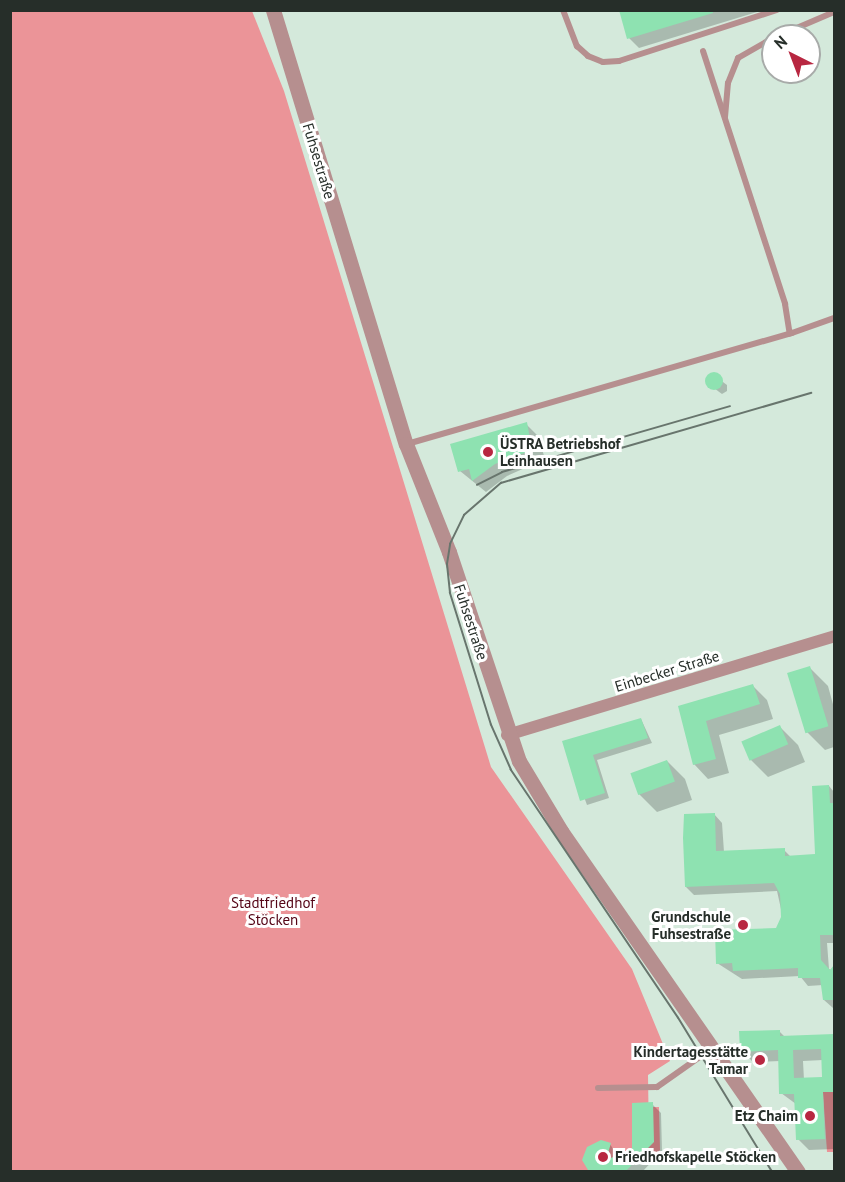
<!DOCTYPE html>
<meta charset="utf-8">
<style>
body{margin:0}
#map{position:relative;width:845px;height:1182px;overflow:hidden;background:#d4e9db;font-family:"PT Sans",sans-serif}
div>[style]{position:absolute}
.green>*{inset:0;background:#eb9498}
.shadow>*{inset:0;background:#0003}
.building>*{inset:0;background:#8ee2b1;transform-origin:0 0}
.round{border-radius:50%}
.service>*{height:6px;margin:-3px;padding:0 3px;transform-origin:3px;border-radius:3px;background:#b68f8f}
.minor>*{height:12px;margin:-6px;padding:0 6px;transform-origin:6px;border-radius:6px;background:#b68f8f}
.tertiary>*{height:15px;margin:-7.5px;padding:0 7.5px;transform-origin:7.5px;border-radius:7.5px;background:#b68f8f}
.tram>*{height:1.5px;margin:-0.75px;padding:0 0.75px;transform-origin:0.75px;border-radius:0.75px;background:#68756d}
.dots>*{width:16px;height:16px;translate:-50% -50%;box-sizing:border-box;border:3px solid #fff;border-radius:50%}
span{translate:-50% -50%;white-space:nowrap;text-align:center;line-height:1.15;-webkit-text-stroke:6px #fff;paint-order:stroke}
.street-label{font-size:15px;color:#262e29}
.poi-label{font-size:15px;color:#262e29;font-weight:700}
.left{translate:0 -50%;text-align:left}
.right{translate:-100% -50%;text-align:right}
.park-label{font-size:15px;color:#550516}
.frame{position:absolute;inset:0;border:12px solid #262e29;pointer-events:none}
.north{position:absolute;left:761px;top:24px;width:60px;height:60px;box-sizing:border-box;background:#fff;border:2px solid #a8aba9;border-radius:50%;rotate:318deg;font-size:16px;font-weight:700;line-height:24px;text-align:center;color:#262e29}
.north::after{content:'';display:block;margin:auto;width:21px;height:27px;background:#b82741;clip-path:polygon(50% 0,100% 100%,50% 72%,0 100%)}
</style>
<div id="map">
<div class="green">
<div style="clip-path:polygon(10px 11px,252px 11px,284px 91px,491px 767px,632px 969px,670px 1061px,648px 1075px,649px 1143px,651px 1107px,659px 1107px,660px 1150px,655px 1155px,644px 1152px,651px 1145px,624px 1172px,11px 1171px)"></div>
<div style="clip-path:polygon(823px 1092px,834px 1092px,834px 1152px,827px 1152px)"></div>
</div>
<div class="shadow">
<div style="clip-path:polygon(620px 10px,757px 10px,757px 12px,639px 48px,629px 38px)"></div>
<div style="clip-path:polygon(712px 374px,727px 385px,727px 391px,722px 394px,707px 383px)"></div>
<div style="clip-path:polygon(526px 424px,538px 436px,545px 459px,507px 476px,486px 492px,460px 471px)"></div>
<div style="clip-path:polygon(810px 668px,828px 686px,834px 708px,834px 747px,825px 750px,807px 732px)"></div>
<div style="clip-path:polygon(753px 686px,767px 700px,773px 719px,719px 735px,729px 773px,708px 779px,694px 764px,679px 707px)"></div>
<div style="clip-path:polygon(641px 719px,652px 743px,597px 760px,609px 798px,587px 805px,564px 742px)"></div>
<div style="clip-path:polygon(780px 727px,798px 745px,805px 762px,768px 777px,750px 759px)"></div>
<div style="clip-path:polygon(667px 761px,685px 779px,692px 800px,657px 812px,639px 794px)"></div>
<div style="clip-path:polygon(829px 786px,834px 792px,834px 943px,827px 943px,829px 969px,834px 971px,833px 1008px,824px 1000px,823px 985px,808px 986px,800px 976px,742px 979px,717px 963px,777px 929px,783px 918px,777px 891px,694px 895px,686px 887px,714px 814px,722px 823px,724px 852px,784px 850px,791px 857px,817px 856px)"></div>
<div style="clip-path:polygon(evenodd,779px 1031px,785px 1037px,834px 1035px,834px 1149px,809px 1150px,798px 1139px,796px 1104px,781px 1093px,780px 1061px,753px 1062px,742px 1051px,779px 1031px,823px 1060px,824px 1079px,804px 1080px,803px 1061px,823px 1060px)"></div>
<div style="clip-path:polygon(652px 1104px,661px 1113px,662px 1151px,642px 1172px,593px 1172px,610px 1144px,618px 1157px,633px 1150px)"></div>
</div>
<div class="building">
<div style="clip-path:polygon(619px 10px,713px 10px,713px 13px,627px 39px)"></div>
<div class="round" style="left:705px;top:372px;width:18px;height:18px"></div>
<div style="clip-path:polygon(527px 422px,532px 450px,495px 464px,472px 481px,469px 469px,458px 472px,450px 444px)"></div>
<div style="left:810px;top:666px;width:63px;height:24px;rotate:73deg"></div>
<div style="clip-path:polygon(753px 684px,760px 704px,706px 721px,716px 759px,693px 765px,678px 706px)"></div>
<div style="clip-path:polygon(641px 718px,648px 738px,593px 755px,605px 793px,580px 801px,562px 741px)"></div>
<div style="left:780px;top:725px;width:21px;height:42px;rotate:67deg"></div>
<div style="left:667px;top:760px;width:23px;height:39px;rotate:70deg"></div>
<div style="clip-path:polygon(829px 785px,830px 803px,834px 803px,834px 935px,820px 935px,821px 960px,830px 970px,834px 965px,834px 1000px,823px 1000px,820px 978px,798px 978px,798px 968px,733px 971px,732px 963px,716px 964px,715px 930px,776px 928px,781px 917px,780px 894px,774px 883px,685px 887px,683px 838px,684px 814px,715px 813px,716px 851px,785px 848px,785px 856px,815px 854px,812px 786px)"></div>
<div style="clip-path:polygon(evenodd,780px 1030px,780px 1036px,834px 1034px,834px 1092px,823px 1092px,825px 1139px,796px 1140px,794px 1094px,779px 1094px,778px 1050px,740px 1052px,739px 1031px,780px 1030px,821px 1049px,822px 1077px,794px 1078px,793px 1050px,821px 1049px)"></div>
<div style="clip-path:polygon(653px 1102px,654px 1142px,644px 1152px,625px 1172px,584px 1172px,588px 1170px,582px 1160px,587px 1147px,601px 1140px,611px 1143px,606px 1160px,632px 1149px,632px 1103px)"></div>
</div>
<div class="service">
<div style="left:563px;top:10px;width:39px;rotate:69deg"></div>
<div style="left:577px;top:46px;width:15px;rotate:42deg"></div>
<div style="left:588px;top:56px;width:16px;rotate:22deg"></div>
<div style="left:603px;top:62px;width:16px;rotate:-4deg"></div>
<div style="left:619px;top:61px;width:166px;rotate:-17.9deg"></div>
<div style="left:778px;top:36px;width:61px;rotate:-23.2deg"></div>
<div style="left:703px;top:51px;width:266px;rotate:72deg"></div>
<div style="left:785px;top:304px;width:30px;rotate:81deg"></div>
<div style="left:725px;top:117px;width:34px;rotate:-85deg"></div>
<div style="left:728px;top:83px;width:27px;rotate:-68deg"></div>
<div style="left:738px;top:58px;width:40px;rotate:-29.7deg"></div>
<div style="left:407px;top:444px;width:401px;rotate:-16.1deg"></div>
<div style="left:792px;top:333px;width:45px;rotate:-19.7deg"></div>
<div style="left:598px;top:1088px;width:59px;rotate:-1deg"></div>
<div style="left:657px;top:1087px;width:66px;rotate:-35.1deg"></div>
</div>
<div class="minor">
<div style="left:507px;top:735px;width:342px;rotate:-16.8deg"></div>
</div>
<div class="tertiary">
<div style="left:273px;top:10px;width:454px;rotate:73deg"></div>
<div style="left:406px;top:444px;width:116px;rotate:68.3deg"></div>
<div style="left:449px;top:552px;width:220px;rotate:71.5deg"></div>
<div style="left:519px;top:761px;width:82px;rotate:59deg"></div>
<div style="left:561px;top:831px;width:415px;rotate:55.2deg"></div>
</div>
<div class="tram">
<div style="left:477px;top:485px;width:28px;rotate:-27deg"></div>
<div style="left:502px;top:472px;width:237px;rotate:-16.1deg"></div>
<div style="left:772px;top:1172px;width:180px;rotate:-121.4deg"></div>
<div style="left:678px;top:1018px;width:299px;rotate:-124deg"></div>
<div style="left:511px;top:770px;width:49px;rotate:-114deg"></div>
<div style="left:491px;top:725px;width:138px;rotate:-107.3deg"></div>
<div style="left:450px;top:593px;width:29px;rotate:-96deg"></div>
<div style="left:447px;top:564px;width:20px;rotate:-81deg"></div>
<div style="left:450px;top:544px;width:32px;rotate:-64deg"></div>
<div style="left:464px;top:515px;width:49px;rotate:-40.9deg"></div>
<div style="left:501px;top:483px;width:323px;rotate:-16.2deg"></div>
</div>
<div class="dots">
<div style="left:488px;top:452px;background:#b82741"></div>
<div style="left:743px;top:925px;background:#b82741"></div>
<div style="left:760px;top:1060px;background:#b82741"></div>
<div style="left:810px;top:1116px;background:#b82741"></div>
<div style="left:603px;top:1157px;background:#b82741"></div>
</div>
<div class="street-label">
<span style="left:319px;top:161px;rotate:73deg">Fuhsestraße</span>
<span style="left:471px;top:622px;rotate:72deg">Fuhsestraße</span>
<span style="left:667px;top:671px;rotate:-17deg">Einbecker Straße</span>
</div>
<div class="poi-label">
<span class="left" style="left:500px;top:452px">ÜSTRA Betriebshof<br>Leinhausen</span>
<span class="right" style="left:731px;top:925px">Grundschule<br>Fuhsestraße</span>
<span class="right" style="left:748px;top:1060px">Kindertagesstätte<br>Tamar</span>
<span class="right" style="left:798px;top:1116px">Etz Chaim</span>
<span class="left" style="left:615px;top:1157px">Friedhofskapelle Stöcken</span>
</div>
<div class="park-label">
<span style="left:273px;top:911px">Stadtfriedhof<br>Stöcken</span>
</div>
<div class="frame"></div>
<div class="north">N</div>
</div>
